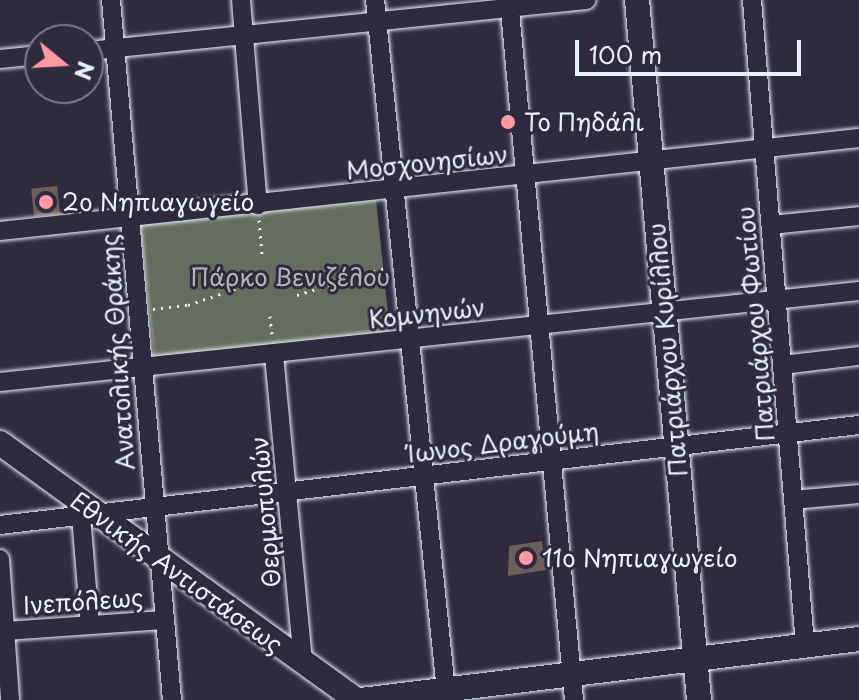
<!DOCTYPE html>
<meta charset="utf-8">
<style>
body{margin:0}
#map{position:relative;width:859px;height:700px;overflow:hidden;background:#2f2a3d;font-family:"Playpen Sans",sans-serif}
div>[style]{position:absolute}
.green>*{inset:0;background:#666c5f;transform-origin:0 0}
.building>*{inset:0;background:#6c5e5a;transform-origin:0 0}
.path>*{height:3px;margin-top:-1.5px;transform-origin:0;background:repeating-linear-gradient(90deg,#e8f1f8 0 2px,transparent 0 8px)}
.roads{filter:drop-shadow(0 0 2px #e8f1f8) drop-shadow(0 0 2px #e8f1f8)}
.street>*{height:18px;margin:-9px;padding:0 9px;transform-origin:9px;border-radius:9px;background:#2f2a3d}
.secondary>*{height:24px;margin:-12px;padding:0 12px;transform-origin:12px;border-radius:12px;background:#2f2a3d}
.dots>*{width:22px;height:22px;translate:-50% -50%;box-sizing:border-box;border:4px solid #2f2a3d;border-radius:50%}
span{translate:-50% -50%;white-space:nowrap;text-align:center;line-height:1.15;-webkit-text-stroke:6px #2f2a3d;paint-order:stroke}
.poi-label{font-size:24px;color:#e8f1f8}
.left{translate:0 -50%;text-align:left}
.street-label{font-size:24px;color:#e8f1f8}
.park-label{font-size:24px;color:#aeb5b3}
.north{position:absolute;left:24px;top:24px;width:80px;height:80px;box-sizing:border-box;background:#2f2a3d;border:2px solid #797a88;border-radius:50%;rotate:108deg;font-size:22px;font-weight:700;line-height:32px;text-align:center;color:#e8f1f8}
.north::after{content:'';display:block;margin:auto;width:28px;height:36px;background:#ff9aa2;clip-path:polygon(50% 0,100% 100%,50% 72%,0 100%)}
.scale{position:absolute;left:575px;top:40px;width:226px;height:36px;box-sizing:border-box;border:4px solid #e8f1f8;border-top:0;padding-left:10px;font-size:24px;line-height:28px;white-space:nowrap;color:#e8f1f8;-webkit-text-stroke:6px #2f2a3d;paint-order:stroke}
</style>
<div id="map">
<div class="green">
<div style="left:376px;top:200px;width:135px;height:237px;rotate:84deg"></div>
</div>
<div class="building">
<div style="left:57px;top:186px;width:28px;height:26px;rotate:84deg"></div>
<div style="clip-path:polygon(542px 541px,546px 570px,508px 576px,509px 546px)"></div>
</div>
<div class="path">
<div style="left:259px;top:220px;width:36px;rotate:85deg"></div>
<div style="left:297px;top:295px;width:95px;rotate:-17.1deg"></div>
<div style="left:153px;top:309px;width:35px;rotate:-7deg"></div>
<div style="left:188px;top:305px;width:53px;rotate:-18.8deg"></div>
<div style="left:270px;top:316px;width:20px;rotate:84deg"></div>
</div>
<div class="roads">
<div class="street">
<div style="left:111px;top:0;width:703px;rotate:85.02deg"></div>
<div style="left:241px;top:0;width:206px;rotate:85.3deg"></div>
<div style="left:375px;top:0;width:704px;rotate:84.13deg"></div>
<div style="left:509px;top:0;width:703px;rotate:84.69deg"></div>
<div style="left:752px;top:0;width:647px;rotate:85.3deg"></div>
<div style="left:88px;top:51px;width:501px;rotate:-5.85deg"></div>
<div style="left:0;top:59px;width:40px;rotate:-5.7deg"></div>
<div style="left:771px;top:225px;width:88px;rotate:-5.8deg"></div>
<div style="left:0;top:231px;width:864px;rotate:-6.18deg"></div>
<div style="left:274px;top:355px;width:310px;rotate:84.6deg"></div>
<div style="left:782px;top:365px;width:78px;rotate:-6.7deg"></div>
<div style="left:0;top:382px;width:864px;rotate:-6.05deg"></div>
<div style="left:793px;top:500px;width:66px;rotate:-5.2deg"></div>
<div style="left:81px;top:516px;width:109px;rotate:85.3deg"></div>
<div style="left:0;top:525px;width:865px;rotate:-6.64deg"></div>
<div style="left:0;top:559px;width:141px;rotate:85.9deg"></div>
<div style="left:5px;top:631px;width:159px;rotate:-4deg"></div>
</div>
<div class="secondary">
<div style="left:637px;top:0;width:703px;rotate:84.94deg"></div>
<div style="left:0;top:443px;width:439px;rotate:35.8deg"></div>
<div style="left:361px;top:700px;width:502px;rotate:-6.98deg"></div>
</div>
</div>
<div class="dots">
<div style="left:508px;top:122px;background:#ff9aa2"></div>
<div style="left:46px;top:202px;background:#ff9aa2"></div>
<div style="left:526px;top:558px;background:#ff9aa2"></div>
</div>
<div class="poi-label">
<span class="left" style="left:524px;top:122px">Το Πηδάλι</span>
<span class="left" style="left:62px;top:202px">2ο Νηπιαγωγείο</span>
<span class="left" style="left:542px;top:558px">11ο Νηπιαγωγείο</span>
</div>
<div class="street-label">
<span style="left:427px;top:162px;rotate:-6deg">Μοσχονησίων</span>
<span style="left:427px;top:313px;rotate:-6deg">Κομνηνών</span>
<span style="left:755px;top:324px;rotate:-95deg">Πατριάρχου Φωτίου</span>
<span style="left:667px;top:350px;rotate:-95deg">Πατριάρχου Κυρίλλου</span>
<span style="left:117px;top:352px;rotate:-94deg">Ανατολικής Θράκης</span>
<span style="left:503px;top:442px;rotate:-7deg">Ίωνος Δραγούμη</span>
<span style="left:265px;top:512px;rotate:-95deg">Θερμοπυλών</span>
<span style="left:177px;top:572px;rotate:36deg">Εθνικής Αντιστάσεως</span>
<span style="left:83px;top:601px;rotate:-4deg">Ινεπόλεως</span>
</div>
<div class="park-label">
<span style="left:290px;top:277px">Πάρκο Βενιζέλου</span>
</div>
<div class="north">N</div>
<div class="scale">100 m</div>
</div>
